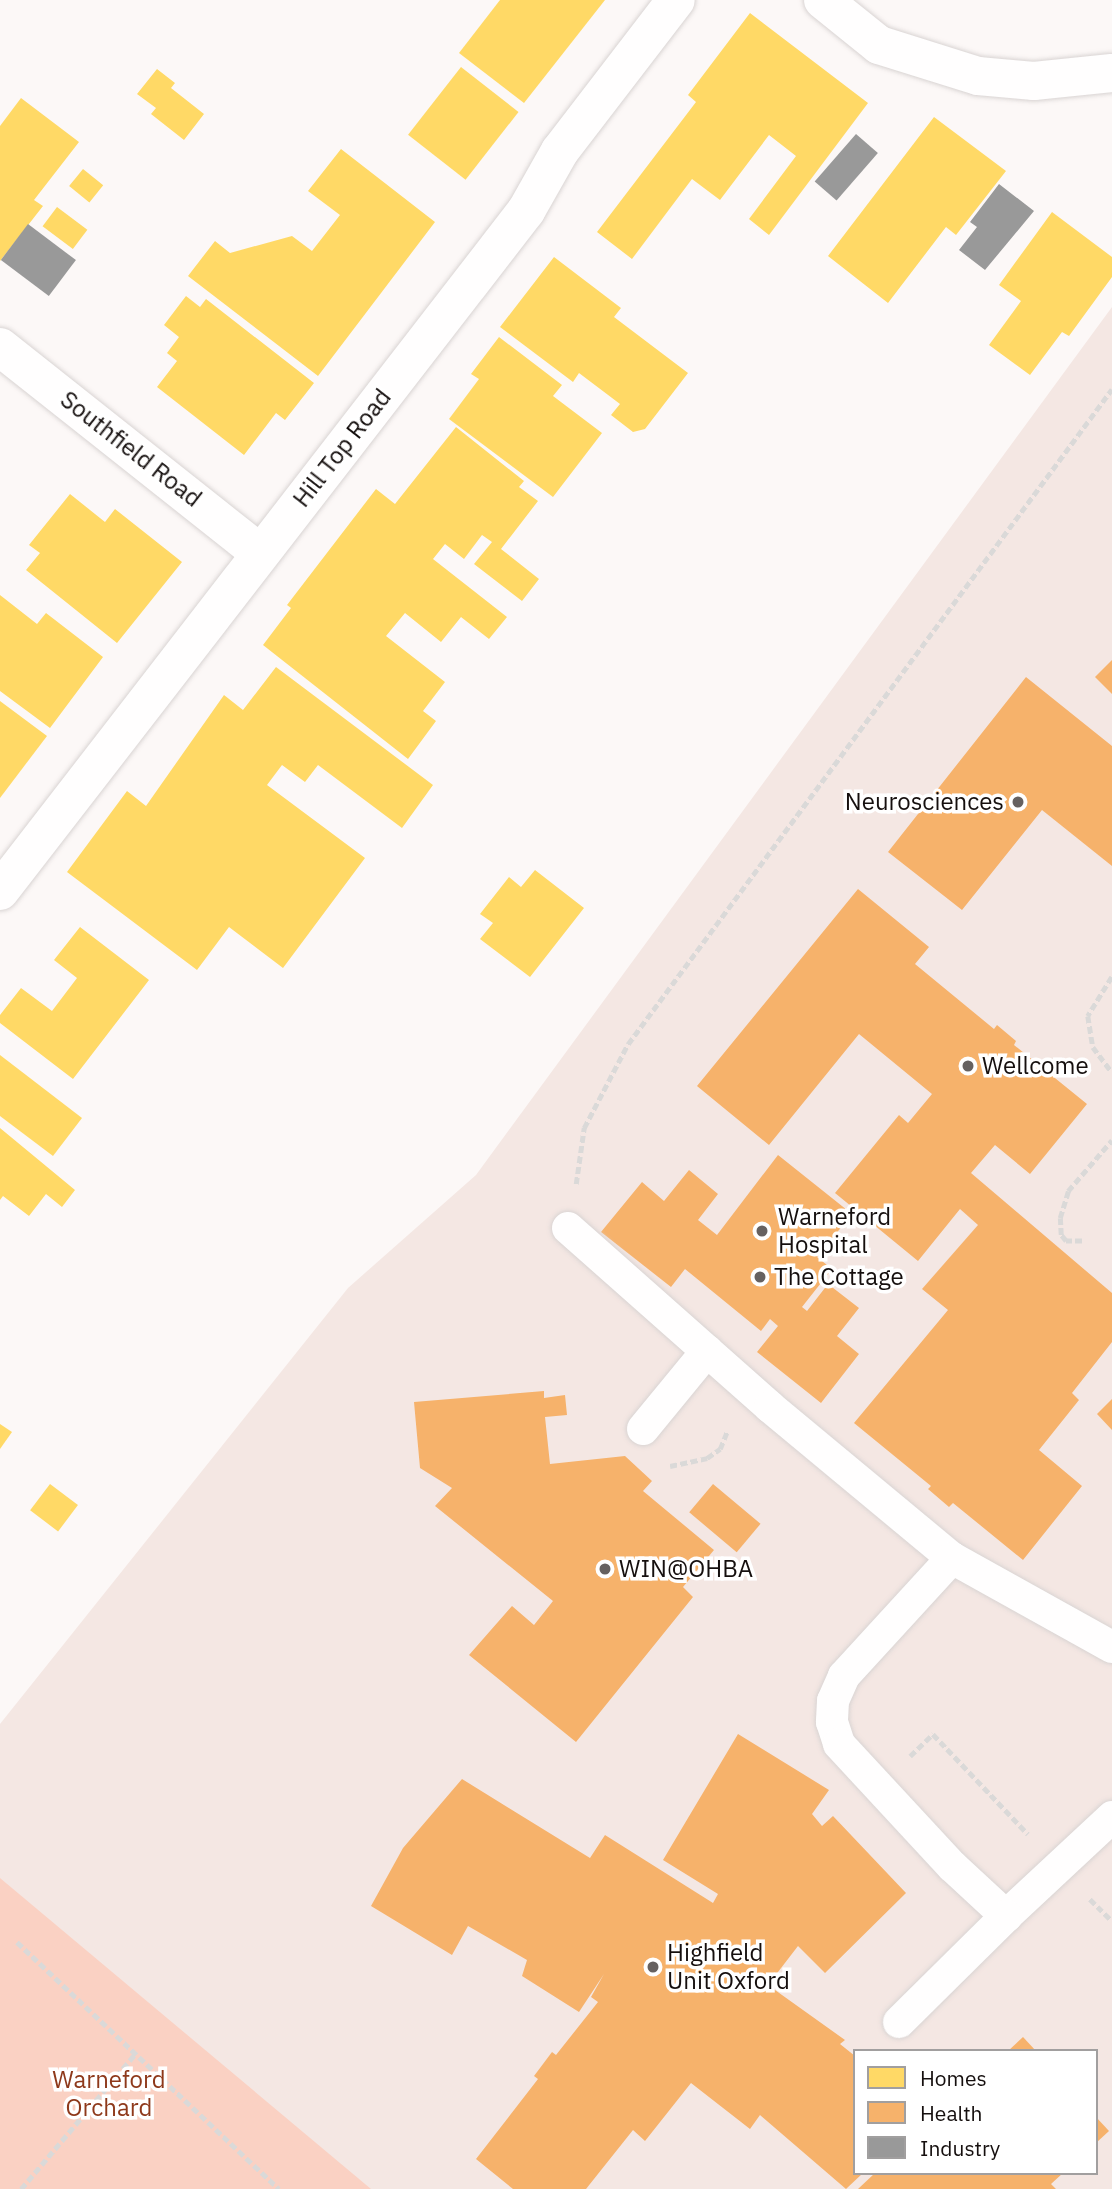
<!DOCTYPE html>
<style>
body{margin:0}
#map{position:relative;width:1112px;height:2189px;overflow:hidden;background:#fcf8f7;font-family:"IBM Plex Sans",sans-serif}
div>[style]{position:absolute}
.built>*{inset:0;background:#f4e7e3}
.green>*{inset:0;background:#fad1c3}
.homes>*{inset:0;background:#ffd966;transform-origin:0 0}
.health>*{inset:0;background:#f6b26b;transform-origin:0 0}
.industry>*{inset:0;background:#999;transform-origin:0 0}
.path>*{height:4.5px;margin-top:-2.25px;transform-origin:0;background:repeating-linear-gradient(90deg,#dad9d8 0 7px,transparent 0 10.5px)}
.roads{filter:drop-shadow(0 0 2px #d9d4d3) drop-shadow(0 0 2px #d9d4d3)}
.lane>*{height:32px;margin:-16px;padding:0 16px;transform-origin:16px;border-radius:16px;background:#fffefe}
.street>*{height:38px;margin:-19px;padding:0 19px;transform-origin:19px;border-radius:19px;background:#fffefe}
.dots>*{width:19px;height:19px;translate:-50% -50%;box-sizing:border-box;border:4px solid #fff;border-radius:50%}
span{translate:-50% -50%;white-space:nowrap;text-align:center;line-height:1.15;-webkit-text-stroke:7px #fff;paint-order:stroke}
.street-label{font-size:24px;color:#150f0e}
.poi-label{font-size:24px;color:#150f0e}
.right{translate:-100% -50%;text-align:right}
.left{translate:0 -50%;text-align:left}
.park-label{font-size:24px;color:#8e391b}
.legend{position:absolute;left:853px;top:2049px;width:245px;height:126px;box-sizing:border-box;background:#fff;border:2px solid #a19f9f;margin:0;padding:9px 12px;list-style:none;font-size:21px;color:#150f0e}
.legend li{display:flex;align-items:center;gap:14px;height:35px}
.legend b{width:35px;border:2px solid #a19f9f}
</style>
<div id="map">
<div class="built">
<div style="clip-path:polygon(evenodd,1112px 307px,1112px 2189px,105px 2189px,0 2098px,0 1724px,348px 1288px,476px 1175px,1112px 307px,855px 2051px,1096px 2051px,1096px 2173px,855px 2173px,855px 2051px)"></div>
</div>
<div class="green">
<div style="clip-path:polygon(0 1878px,371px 2189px,0 2189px)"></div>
</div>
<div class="homes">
<div style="clip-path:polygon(500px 0,605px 0,524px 103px,459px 53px)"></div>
<div style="clip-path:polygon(750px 13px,868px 103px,769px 235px,749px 219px,796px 156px,769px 135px,720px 200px,692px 179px,632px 259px,597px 232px,696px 102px,688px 95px)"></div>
<div style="left:461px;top:67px;width:73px;height:86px;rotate:38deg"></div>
<div style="clip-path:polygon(157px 69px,175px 83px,171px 88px,204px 114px,184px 140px,151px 114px,156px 108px,137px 94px)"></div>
<div style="clip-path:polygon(21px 98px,79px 142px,34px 200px,43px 206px,0 261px,0 126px)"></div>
<div style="clip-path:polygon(934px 117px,1006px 171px,956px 235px,946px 227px,888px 303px,828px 256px)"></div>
<div style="clip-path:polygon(341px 149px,435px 222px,318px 376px,188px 276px,215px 241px,230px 253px,292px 236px,312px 251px,340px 215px,308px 191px)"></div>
<div style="left:83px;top:169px;width:26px;height:22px;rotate:39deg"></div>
<div style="left:57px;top:207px;width:38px;height:24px;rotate:37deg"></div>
<div style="clip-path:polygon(1052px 212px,1112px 257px,1112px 277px,1069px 336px,1062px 332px,1030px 375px,989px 345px,1021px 301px,999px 285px)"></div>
<div style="clip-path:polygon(554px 257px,621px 308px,614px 317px,688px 373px,645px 429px,633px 432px,611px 415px,620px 404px,579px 373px,573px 382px,500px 327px)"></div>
<div style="clip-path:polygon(186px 296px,200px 307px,206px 299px,314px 383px,285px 420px,276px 413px,244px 455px,157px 387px,177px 361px,167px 353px,179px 337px,164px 325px)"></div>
<div style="clip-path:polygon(499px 337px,562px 385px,553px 396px,602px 433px,553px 497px,449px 419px,479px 379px,471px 374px)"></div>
<div style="clip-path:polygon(456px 427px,524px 481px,519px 487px,538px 501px,501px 549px,539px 579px,522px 601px,474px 564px,492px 542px,482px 535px,464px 559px,445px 544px,433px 559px,507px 617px,489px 639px,461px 617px,441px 642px,405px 613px,386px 636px,445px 682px,423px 711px,436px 721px,408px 759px,263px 645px,291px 608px,287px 605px,376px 489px,395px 504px)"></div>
<div style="clip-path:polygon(70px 494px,105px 522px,115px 509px,182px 562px,117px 643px,26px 570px,40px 553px,29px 545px)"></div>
<div style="clip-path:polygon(0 595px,37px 624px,46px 613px,103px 657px,50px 728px,0 691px)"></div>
<div style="clip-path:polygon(276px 667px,433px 785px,402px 828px,318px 765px,305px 782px,282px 765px,267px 785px,365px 858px,283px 968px,229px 927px,197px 970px,67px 872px,127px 791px,146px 806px,224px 695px,243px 710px)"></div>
<div style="clip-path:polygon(0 701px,47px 736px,0 798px)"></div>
<div style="clip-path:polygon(535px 870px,584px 908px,530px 977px,480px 939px,493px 923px,480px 914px,509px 877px,521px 887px)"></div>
<div style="clip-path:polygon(80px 927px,149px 980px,73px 1079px,0 1023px,0 1015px,21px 988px,52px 1011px,77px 978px,54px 960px)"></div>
<div style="clip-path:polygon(0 1055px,82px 1118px,53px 1156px,0 1116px)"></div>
<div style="clip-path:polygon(0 1128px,75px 1190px,62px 1207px,46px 1194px,29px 1216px,3px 1196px,0 1200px)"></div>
<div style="clip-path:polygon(0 1424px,12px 1432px,0 1449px)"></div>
<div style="left:50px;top:1484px;width:35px;height:33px;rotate:37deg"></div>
</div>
<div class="health">
<div style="clip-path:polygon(1112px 660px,1112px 694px,1095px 677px)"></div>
<div style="clip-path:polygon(1026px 677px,1112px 746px,1112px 866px,1042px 810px,962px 910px,888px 852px)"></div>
<div style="clip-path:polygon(858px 889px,929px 947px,915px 964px,994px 1029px,997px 1025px,1016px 1041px,1014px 1045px,1087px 1104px,1030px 1174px,995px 1145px,971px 1173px,1112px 1293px,1112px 1342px,1072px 1393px,1079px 1400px,1039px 1450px,1082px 1486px,1023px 1560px,953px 1503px,949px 1507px,928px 1489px,931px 1486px,854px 1423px,948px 1310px,922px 1289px,978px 1225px,960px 1209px,918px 1261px,835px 1193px,899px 1115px,908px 1123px,932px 1094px,859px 1034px,769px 1145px,697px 1086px)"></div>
<div style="clip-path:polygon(778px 1155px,852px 1214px,817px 1257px,832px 1269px,802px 1307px,807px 1311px,828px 1284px,859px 1308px,837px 1336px,859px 1354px,821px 1403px,757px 1352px,778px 1326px,770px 1319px,761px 1331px,685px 1269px,671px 1287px,601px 1232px,642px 1182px,664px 1201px,689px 1170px,718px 1194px,698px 1220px,717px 1235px)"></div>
<div style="clip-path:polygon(544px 1391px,544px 1398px,565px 1395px,567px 1415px,545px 1417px,550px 1464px,625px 1456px,652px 1481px,643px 1491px,714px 1550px,683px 1587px,693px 1597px,576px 1742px,469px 1655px,512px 1606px,534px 1625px,553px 1601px,435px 1506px,452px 1488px,420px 1468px,414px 1402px)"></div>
<div style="clip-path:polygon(1112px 1399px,1112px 1430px,1097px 1414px)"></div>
<div style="left:713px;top:1484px;width:62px;height:37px;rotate:40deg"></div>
<div style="clip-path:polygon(738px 1734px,829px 1790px,812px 1814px,822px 1826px,833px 1816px,906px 1893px,825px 1973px,798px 1946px,768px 1985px,845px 2040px,840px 2044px,855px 2056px,855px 2173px,863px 2173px,846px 2189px,760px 2115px,750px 2129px,691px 2083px,645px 2141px,633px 2130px,586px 2189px,513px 2189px,476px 2159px,538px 2079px,534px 2076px,552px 2052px,556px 2055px,598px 2002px,591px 1997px,604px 1974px,579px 2012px,522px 1976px,527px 1960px,468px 1926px,452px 1955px,371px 1906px,403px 1848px,462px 1779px,590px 1858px,605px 1835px,713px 1903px,718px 1894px,663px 1860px)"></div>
<div style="clip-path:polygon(1023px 2037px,1036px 2051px,1008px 2051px)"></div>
<div style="clip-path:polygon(1096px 2117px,1109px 2131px,1096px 2143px)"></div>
<div style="clip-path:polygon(875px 2173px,1063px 2173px,1051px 2184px,1056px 2189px,858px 2189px)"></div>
</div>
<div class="industry">
<div style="left:856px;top:134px;width:29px;height:63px;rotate:41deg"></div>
<div style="clip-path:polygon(999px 184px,1034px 211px,985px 270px,959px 250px,977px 227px,970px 222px)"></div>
<div style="left:28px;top:224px;width:60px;height:45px;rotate:37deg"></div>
</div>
<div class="path">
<div style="left:1112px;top:977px;width:46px;rotate:121.6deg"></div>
<div style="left:1088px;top:1016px;width:31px;rotate:81deg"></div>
<div style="left:1093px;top:1047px;width:31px;rotate:53deg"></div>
<div style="left:576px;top:1184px;width:57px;rotate:-81.9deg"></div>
<div style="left:584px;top:1128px;width:95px;rotate:-62.4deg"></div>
<div style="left:628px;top:1044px;width:814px;rotate:-53.54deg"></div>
<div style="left:1082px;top:1241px;width:16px;rotate:180deg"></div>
<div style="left:1066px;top:1241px;width:8px;rotate:-130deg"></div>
<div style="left:1061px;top:1235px;width:17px;rotate:-93deg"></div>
<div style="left:1060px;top:1218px;width:28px;rotate:-73deg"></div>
<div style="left:1068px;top:1191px;width:67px;rotate:-49.2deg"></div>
<div style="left:670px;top:1466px;width:38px;rotate:-12deg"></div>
<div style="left:707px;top:1458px;width:16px;rotate:-35deg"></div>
<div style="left:720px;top:1449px;width:18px;rotate:-68deg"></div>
<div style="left:910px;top:1756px;width:32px;rotate:-44deg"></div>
<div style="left:933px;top:1734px;width:138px;rotate:46.5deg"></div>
<div style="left:1090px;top:1899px;width:31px;rotate:45deg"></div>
<div style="left:17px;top:1942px;width:360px;rotate:43.3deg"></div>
<div style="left:21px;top:2189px;width:177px;rotate:-49.8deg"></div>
</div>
<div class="roads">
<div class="lane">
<div style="left:568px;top:1228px;width:270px;rotate:41.5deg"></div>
<div style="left:770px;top:1407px;width:236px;rotate:39.7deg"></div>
<div style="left:952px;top:1558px;width:183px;rotate:29.1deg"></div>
<div style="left:643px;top:1429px;width:101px;rotate:-50.6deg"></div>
<div style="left:952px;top:1558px;width:160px;rotate:132.5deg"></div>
<div style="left:844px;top:1676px;width:27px;rotate:114deg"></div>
<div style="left:833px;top:1701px;width:21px;rotate:93deg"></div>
<div style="left:832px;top:1722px;width:23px;rotate:72deg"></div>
<div style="left:839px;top:1744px;width:166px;rotate:47.2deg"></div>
<div style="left:952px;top:1866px;width:74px;rotate:42.8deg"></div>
<div style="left:1006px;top:1916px;width:145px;rotate:-43deg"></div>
<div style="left:899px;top:2022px;width:151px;rotate:-44.7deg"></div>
</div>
<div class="street">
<div style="left:823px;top:0;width:72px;rotate:38.8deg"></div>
<div style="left:879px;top:45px;width:104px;rotate:17.4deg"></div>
<div style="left:978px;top:76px;width:56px;rotate:5.1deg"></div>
<div style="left:1034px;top:81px;width:78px;rotate:-5.9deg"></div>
<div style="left:0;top:347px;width:332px;rotate:38.4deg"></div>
<div style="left:0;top:891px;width:860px;rotate:-52.28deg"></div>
<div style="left:526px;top:211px;width:69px;rotate:-60.5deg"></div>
<div style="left:560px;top:151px;width:190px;rotate:-52.5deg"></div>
</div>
</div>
<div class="dots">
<div style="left:1018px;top:802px;background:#666160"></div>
<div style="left:968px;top:1066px;background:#666160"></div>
<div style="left:762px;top:1231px;background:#666160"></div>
<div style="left:760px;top:1277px;background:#666160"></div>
<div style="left:605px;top:1569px;background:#666160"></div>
<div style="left:653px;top:1967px;background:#666160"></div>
</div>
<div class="street-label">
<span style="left:342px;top:448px;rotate:-52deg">Hill Top Road</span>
<span style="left:131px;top:449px;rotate:38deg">Southfield Road</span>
</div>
<div class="poi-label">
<span class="right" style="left:1004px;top:802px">Neurosciences</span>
<span class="left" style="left:982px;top:1066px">Wellcome</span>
<span class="left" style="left:778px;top:1231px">Warneford<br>Hospital</span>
<span class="left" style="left:774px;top:1277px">The Cottage</span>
<span class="left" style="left:619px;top:1569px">WIN@OHBA</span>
<span class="left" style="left:667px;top:1967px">Highfield<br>Unit Oxford</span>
</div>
<div class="park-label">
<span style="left:109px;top:2094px">Warneford<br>Orchard</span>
</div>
<ul class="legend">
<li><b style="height:19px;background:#ffd966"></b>Homes</li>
<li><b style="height:19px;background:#f6b26b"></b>Health</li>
<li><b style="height:19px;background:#999"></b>Industry</li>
</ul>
</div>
